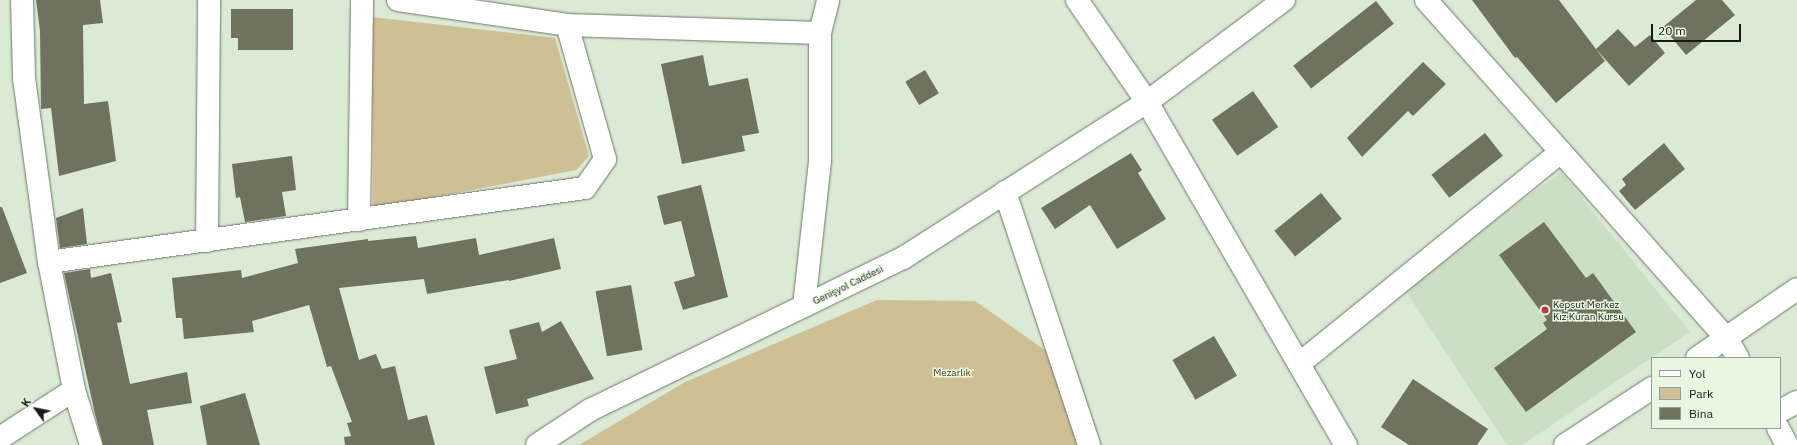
<!DOCTYPE html>
<meta charset="utf-8">
<style>
body{margin:0}
#map{position:relative;width:1797px;height:445px;overflow:hidden;background:#daead5;font-family:"IBM Plex Sans",sans-serif}
div>[style]{position:absolute}
.built>*{inset:0;background:#cadfc3}
.green>*{inset:0;background:#cfbf94}
.building>*{inset:0;background:#6f725c;transform-origin:0 0}
.roads{filter:drop-shadow(0 0 1px #6a7865) drop-shadow(0 0 1px #6a7865)}
.minor>*{height:22px;margin:-11px;padding:0 11px;transform-origin:11px;border-radius:11px;background:#fff}
.dots>*{width:11px;height:11px;translate:-50% -50%;box-sizing:border-box;border:2px solid #e7f7e2;border-radius:50%}
span{translate:-50% -50%;white-space:nowrap;text-align:center;line-height:1.15;-webkit-text-stroke:3px #e7f7e2;paint-order:stroke}
.street-label{font-size:10px;color:#161c15}
.poi-label{font-size:10px;color:#161c15}
.left{translate:0 -50%;text-align:left}
.park-label{font-size:10px;color:#493b14}
.legend{position:absolute;left:1651px;top:357px;width:130px;height:72px;box-sizing:border-box;background:#e7f7e2;border:1px solid #939f90;margin:0;padding:5px 7px;list-style:none;font-size:12px;color:#161c15}
.legend li{display:flex;align-items:center;gap:8px;height:20px}
.legend b{width:20px;border:1px solid #939f90}
.north{position:absolute;left:16px;top:389px;width:40px;height:40px;-webkit-text-stroke:3px #e7f7e2;paint-order:stroke;rotate:303deg;font-size:11px;font-weight:700;line-height:16px;text-align:center;color:#161c15}
.north::after{content:'';display:block;margin:auto;width:14px;height:18px;background:#161c15;clip-path:polygon(50% 0,100% 100%,50% 72%,0 100%)}
.scale{position:absolute;left:1651px;top:24px;width:90px;height:18px;box-sizing:border-box;border:2px solid #161c15;border-top:0;padding-left:5px;font-size:12px;line-height:14px;white-space:nowrap;color:#161c15;-webkit-text-stroke:3px #e7f7e2;paint-order:stroke}
</style>
<div id="map">
<div class="built">
<div style="clip-path:polygon(1561px 172px,1690px 332px,1522px 445px,1507px 445px,1403px 287px)"></div>
</div>
<div class="green">
<div style="clip-path:polygon(372px 17px,555px 38px,589px 156px,576px 170px,373px 209px)"></div>
<div style="clip-path:polygon(877px 300px,975px 301px,1078px 373px,1101px 445px,579px 445px,685px 382px)"></div>
</div>
<div class="building">
<div style="clip-path:polygon(36px 0,100px 0,103px 23px,83px 25px,84px 104px,108px 101px,116px 161px,59px 176px,51px 108px,41px 109px,40px 31px)"></div>
<div style="clip-path:polygon(1472px 0,1559px 0,1605px 61px,1556px 103px,1517px 57px,1515px 58px)"></div>
<div style="clip-path:polygon(1696px 0,1722px 0,1735px 15px,1686px 55px,1663px 27px)"></div>
<div style="left:1376px;top:1px;width:29px;height:105px;rotate:52deg"></div>
<div style="clip-path:polygon(231px 9px,293px 9px,293px 50px,238px 50px,238px 38px,231px 38px)"></div>
<div style="clip-path:polygon(1618px 29px,1635px 47px,1650px 35px,1665px 53px,1629px 86px,1596px 49px)"></div>
<div style="clip-path:polygon(703px 55px,709px 86px,748px 78px,759px 133px,742px 136px,745px 151px,682px 164px,661px 64px)"></div>
<div style="clip-path:polygon(1423px 62px,1446px 84px,1413px 116px,1408px 111px,1362px 157px,1347px 138px)"></div>
<div style="left:925px;top:70px;width:27px;height:23px;rotate:59deg"></div>
<div style="left:1253px;top:91px;width:44px;height:50px;rotate:55deg"></div>
<div style="left:1485px;top:133px;width:29px;height:68px;rotate:52deg"></div>
<div style="clip-path:polygon(1664px 143px,1685px 169px,1635px 210px,1619px 191px,1626px 185px,1622px 179px)"></div>
<div style="clip-path:polygon(1131px 153px,1142px 170px,1138px 173px,1166px 219px,1117px 249px,1090px 205px,1055px 229px,1041px 208px)"></div>
<div style="clip-path:polygon(292px 156px,296px 190px,282px 192px,286px 216px,245px 222px,240px 197px,236px 198px,232px 164px)"></div>
<div style="clip-path:polygon(701px 185px,728px 297px,683px 310px,674px 282px,695px 276px,681px 221px,664px 225px,657px 196px)"></div>
<div style="left:1321px;top:193px;width:33px;height:60px;rotate:51deg"></div>
<div style="clip-path:polygon(0 207px,2px 207px,27px 273px,0 283px)"></div>
<div style="clip-path:polygon(83px 208px,87px 244px,60px 248px,56px 218px)"></div>
<div style="clip-path:polygon(1544px 222px,1586px 278px,1593px 273px,1636px 332px,1526px 412px,1494px 368px,1547px 329px,1543px 323px,1547px 320px,1499px 255px)"></div>
<div style="clip-path:polygon(416px 236px,418px 248px,476px 238px,479px 255px,554px 238px,561px 269px,509px 281px,509px 280px,427px 294px,424px 279px,339px 288px,359px 360px,376px 354px,382px 369px,395px 366px,408px 420px,427px 415px,435px 445px,345px 445px,344px 437px,351px 436px,347px 423px,352px 422px,331px 366px,327px 367px,309px 305px,252px 321px,254px 332px,184px 339px,182px 318px,176px 318px,172px 278px,241px 270px,242px 278px,298px 263px,295px 249px,368px 239px,368px 241px)"></div>
<div style="clip-path:polygon(90px 269px,91px 278px,111px 273px,122px 322px,117px 323px,130px 384px,187px 372px,192px 403px,147px 410px,154px 445px,103px 445px,95px 414px,64px 273px)"></div>
<div style="left:631px;top:285px;width:66px;height:36px;rotate:80deg"></div>
<div style="clip-path:polygon(561px 321px,594px 379px,527px 399px,529px 406px,496px 414px,484px 367px,517px 359px,509px 330px,539px 322px,542px 332px)"></div>
<div style="left:1214px;top:336px;width:46px;height:48px;rotate:60deg"></div>
<div style="clip-path:polygon(1413px 379px,1488px 429px,1477px 445px,1409px 445px,1381px 427px)"></div>
<div style="clip-path:polygon(245px 393px,260px 445px,207px 445px,200px 406px)"></div>
</div>
<div class="roads">
<div class="minor">
<div style="left:22px;top:0;width:78px;rotate:88.5deg"></div>
<div style="left:24px;top:78px;width:186px;rotate:82.3deg"></div>
<div style="left:49px;top:262px;width:130px;rotate:78.9deg"></div>
<div style="left:74px;top:390px;width:58px;rotate:72.8deg"></div>
<div style="left:398px;top:0;width:171px;rotate:8.4deg"></div>
<div style="left:567px;top:25px;width:253px;rotate:1.8deg"></div>
<div style="left:1077px;top:0;width:124px;rotate:55.5deg"></div>
<div style="left:1147px;top:102px;width:397px;rotate:59.9deg"></div>
<div style="left:1426px;top:0;width:453px;rotate:48.4deg"></div>
<div style="left:1727px;top:339px;width:22px;rotate:60deg"></div>
<div style="left:1005px;top:192px;width:267px;rotate:71.6deg"></div>
<div style="left:359px;top:220px;width:220px;rotate:-89.2deg"></div>
<div style="left:207px;top:241px;width:241px;rotate:-89.5deg"></div>
<div style="left:49px;top:262px;width:541px;rotate:-7.86deg"></div>
<div style="left:585px;top:188px;width:35px;rotate:-55deg"></div>
<div style="left:605px;top:159px;width:139px;rotate:-105.8deg"></div>
<div style="left:804px;top:306px;width:147px;rotate:-83.7deg"></div>
<div style="left:820px;top:160px;width:127px;rotate:-90deg"></div>
<div style="left:820px;top:33px;width:34px;rotate:-76deg"></div>
<div style="left:1697px;top:358px;width:121px;rotate:-34.6deg"></div>
<div style="left:1299px;top:364px;width:337px;rotate:-39deg"></div>
<div style="left:1780px;top:411px;width:19px;rotate:-28deg"></div>
<div style="left:1778px;top:428px;width:19px;rotate:62deg"></div>
<div style="left:0;top:438px;width:88px;rotate:-33deg"></div>
<div style="left:537px;top:445px;width:64px;rotate:-33.4deg"></div>
<div style="left:590px;top:410px;width:348px;rotate:-25.9deg"></div>
<div style="left:903px;top:258px;width:290px;rotate:-32.6deg"></div>
<div style="left:1147px;top:102px;width:171px;rotate:-36.7deg"></div>
<div style="left:1565px;top:445px;width:104px;rotate:-33.2deg"></div>
</div>
</div>
<div class="dots">
<div style="left:1545px;top:310px;background:#c2324c"></div>
</div>
<div class="street-label">
<span style="left:848px;top:285px;rotate:-26deg">Genişyol Caddesi</span>
</div>
<div class="poi-label">
<span class="left" style="left:1553px;top:310px">Kepsut Merkez<br>Kız Kuran Kursu</span>
</div>
<div class="park-label">
<span style="left:952px;top:373px">Mezarlık</span>
</div>
<ul class="legend">
<li><b style="height:5px;background:#fff"></b>Yol</li>
<li><b style="height:11px;background:#cfbf94"></b>Park</li>
<li><b style="height:11px;background:#6f725c"></b>Bina</li>
</ul>
<div class="north">K</div>
<div class="scale">20 m</div>
</div>
